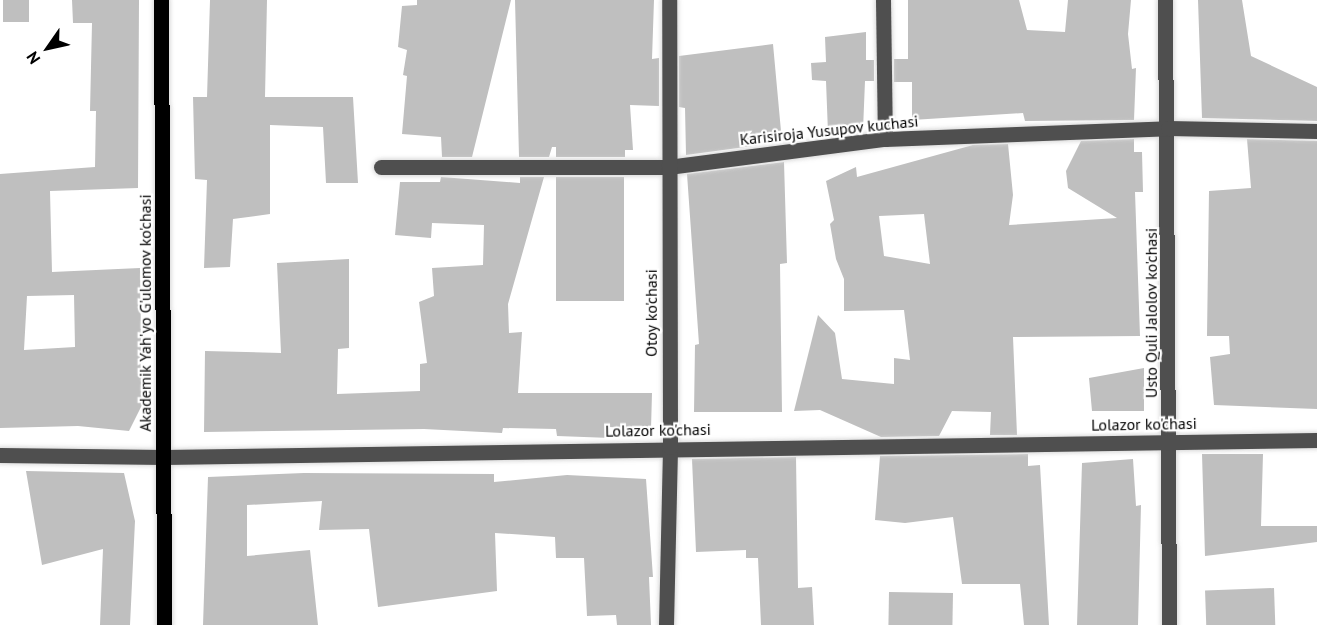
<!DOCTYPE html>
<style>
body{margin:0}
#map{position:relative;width:1317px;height:625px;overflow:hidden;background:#fff;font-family:"PT Sans",sans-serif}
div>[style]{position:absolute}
.building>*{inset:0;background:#bfbfbf;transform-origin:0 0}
.roads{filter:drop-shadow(0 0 2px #dbdbdb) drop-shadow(0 0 2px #dbdbdb)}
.minor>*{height:15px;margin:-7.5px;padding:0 7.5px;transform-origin:7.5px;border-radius:7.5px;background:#4f4f4f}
.major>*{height:15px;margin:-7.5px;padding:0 7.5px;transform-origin:7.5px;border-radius:7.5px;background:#000}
span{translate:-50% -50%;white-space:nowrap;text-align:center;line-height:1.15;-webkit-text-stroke:4.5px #fff;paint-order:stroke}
.street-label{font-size:16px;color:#000}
.north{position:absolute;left:18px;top:18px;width:60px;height:60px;-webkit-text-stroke:4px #fff;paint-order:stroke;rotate:236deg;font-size:16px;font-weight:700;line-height:24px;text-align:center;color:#000}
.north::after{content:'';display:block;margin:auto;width:21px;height:27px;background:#000;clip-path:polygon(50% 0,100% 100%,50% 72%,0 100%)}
</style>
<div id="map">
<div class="building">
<div style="left:3px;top:0;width:26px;height:22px"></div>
<div style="clip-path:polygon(evenodd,72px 0,139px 0,138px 188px,50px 191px,52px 272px,140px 268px,142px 405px,129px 431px,78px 426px,0 428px,0 174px,95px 167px,96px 111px,90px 111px,92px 23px,73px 23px,72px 0,74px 295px,75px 347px,24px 350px,27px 296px,74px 295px)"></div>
<div style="clip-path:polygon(210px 0,267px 0,265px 97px,353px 97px,358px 183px,326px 183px,323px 127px,270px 125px,270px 214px,233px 219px,230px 267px,204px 268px,207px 180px,195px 179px,193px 97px,207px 97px)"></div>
<div style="clip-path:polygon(417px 0,511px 0,472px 157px,442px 157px,441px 137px,402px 134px,407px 76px,403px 75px,407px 50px,398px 47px,402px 6px,417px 5px)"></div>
<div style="clip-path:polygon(515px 0,654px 0,652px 59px,659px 58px,659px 106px,630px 105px,633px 150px,625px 150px,625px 157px,556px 157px,556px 147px,552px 147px,549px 157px,519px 157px)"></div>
<div style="clip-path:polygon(908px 0,1019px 0,1027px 30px,1065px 32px,1068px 0,1131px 0,1128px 34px,1132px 69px,1136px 68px,1134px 120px,1025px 121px,1023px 113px,912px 120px,912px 82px,894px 82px,894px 59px,908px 59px)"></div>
<div style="clip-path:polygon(1198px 0,1242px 0,1251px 56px,1317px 87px,1317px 121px,1202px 118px)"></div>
<div style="clip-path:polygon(866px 32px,866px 60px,874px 60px,874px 81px,865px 81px,863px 130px,828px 133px,826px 81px,812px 80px,811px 63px,826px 62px,825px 37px)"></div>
<div style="clip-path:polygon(773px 44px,782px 142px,686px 155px,685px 108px,679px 107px,679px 56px)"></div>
<div style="clip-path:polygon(evenodd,1134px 139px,1134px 152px,1142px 152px,1143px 192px,1135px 192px,1140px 336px,1013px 337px,1017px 435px,990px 435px,991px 412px,952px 411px,939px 436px,881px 437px,820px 410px,794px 411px,818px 315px,835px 333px,842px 379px,894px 384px,894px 358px,910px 360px,904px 310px,844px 311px,844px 279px,836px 259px,830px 224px,834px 220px,826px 181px,856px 167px,857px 177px,973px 145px,1008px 144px,1013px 195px,1009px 225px,1117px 218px,1068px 188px,1066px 171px,1081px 141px,1134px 139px,924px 214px,930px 264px,884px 256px,879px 216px,924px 214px)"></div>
<div style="clip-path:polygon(1247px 139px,1317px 141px,1317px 409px,1214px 405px,1210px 357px,1230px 354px,1229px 336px,1207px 336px,1209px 191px,1251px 188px)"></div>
<div style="clip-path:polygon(784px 162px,787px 263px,780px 264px,782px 412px,694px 412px,695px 345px,699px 344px,687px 174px)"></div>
<div style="clip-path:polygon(441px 177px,520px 183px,520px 177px,544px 177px,508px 304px,509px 333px,522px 332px,518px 393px,652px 393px,651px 429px,609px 427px,611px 438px,557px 436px,556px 429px,503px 428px,502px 433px,424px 429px,204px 432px,205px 351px,281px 353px,277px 263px,349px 259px,349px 348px,338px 349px,337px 394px,420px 391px,420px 364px,427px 363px,419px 302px,434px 296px,432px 268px,483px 265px,484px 225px,432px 223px,431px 238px,395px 235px,400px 182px,440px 182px)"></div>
<div style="left:556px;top:177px;width:68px;height:124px"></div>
<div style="clip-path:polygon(1144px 368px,1144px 411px,1092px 411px,1089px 378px)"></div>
<div style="clip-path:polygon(1028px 454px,1028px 466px,1040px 465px,1049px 625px,1024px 625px,1020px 584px,962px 584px,953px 517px,905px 523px,875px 520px,880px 456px)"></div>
<div style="clip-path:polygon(1202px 454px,1263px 454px,1261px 526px,1317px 526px,1317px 542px,1205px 556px)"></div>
<div style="clip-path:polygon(796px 457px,798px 588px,812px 587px,814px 625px,761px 625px,758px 558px,746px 558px,746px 550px,696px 552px,692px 459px)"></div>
<div style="clip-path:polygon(1133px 459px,1136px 506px,1141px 505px,1138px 625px,1077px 625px,1082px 463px)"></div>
<div style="clip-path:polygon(26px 471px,124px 473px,135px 521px,130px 625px,100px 625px,103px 549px,42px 565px)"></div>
<div style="clip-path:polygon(304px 473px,494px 474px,494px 482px,567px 475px,646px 479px,653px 577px,649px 577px,651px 625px,617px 625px,616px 615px,587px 616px,584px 558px,556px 558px,555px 537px,495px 533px,497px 591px,378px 607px,369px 529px,319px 530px,322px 501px,247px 505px,247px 556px,310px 550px,318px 625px,203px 625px,208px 477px)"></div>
<div style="left:1274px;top:588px;width:37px;height:69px;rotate:88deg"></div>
<div style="left:889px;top:592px;width:64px;height:33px;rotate:1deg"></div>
</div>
<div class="roads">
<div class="minor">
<div style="left:883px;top:0;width:139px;rotate:89.2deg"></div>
<div style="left:1165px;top:0;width:625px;rotate:89.63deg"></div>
<div style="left:381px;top:167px;width:287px"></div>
<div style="left:668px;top:167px;width:219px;rotate:-7.4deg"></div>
<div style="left:885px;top:139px;width:283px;rotate:-2.2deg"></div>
<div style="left:1168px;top:128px;width:149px;rotate:1.2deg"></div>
<div style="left:0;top:455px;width:164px;rotate:0.7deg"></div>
<div style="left:164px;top:457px;width:1153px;rotate:-0.84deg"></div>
<div style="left:666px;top:625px;width:178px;rotate:-88.7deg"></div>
<div style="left:670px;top:447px;width:447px;rotate:-90.1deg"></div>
</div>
<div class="major">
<div style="left:161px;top:0;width:625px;rotate:89.72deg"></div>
</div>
</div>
<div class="street-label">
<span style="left:829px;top:130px;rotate:-6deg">Karisiroja Yusupov kuchasi</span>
<span style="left:145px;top:313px;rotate:-90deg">Akademik Yah'yo G'ulomov ko'chasi</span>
<span style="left:651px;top:313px;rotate:-90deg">Otoy ko'chasi</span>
<span style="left:1151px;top:313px;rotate:-90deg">Usto Quli Jalolov ko'chasi</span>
<span style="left:1144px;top:424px;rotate:-1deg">Lolazor ko'chasi</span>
<span style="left:658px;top:430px;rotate:-1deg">Lolazor ko'chasi</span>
</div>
<div class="north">N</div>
</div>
